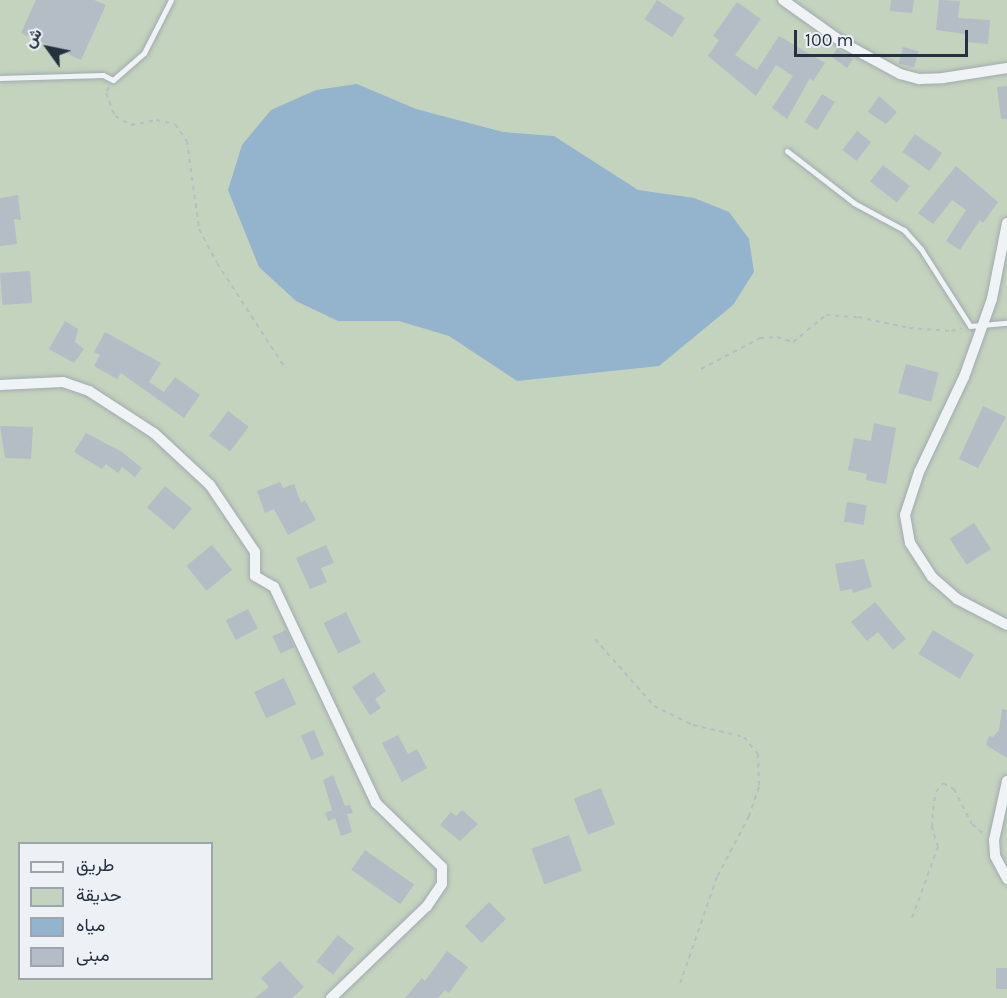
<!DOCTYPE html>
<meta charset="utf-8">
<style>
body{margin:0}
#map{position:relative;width:1007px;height:998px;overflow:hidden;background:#dde2e8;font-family:Karla,Vazirmatn,sans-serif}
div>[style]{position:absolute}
.green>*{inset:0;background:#c4d3bd}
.water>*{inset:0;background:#94b3cc}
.building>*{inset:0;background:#b4bcc6;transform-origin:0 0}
.path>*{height:2px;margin-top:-1px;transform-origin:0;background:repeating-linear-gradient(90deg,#b7bdc3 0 4.5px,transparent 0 9px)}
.roads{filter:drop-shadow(0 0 2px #a2a9b2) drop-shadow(0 0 2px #a2a9b2)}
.service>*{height:5px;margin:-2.5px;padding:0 2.5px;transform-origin:2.5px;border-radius:2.5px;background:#f0f3f6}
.minor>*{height:10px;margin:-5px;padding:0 5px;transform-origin:5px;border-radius:5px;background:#f0f3f6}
span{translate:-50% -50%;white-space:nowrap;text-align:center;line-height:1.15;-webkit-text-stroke:5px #edf1f6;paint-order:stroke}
.legend{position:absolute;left:18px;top:842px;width:195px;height:138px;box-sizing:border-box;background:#edf1f6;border:2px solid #9da4ad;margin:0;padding:8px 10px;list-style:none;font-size:18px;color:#253140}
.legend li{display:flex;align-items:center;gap:12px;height:30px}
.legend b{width:30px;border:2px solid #9da4ad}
.north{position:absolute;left:18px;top:18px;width:60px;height:60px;-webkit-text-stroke:4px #edf1f6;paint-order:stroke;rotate:303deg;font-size:16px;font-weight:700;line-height:24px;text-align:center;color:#253140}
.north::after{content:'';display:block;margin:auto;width:21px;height:27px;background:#253140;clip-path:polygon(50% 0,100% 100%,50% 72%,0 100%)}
.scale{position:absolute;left:794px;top:30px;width:174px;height:27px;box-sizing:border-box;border:3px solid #253140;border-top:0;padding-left:8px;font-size:18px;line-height:21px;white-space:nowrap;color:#253140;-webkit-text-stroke:4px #edf1f6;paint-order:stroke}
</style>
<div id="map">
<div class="green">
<div style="clip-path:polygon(evenodd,0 0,1007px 0,1007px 998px,0 998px,0 0,20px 844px,212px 844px,212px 978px,20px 978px,20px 844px)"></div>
</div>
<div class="water">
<div style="clip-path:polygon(357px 84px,416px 109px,503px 132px,554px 136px,638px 190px,694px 198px,729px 212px,749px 239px,754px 272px,733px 305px,659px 366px,517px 381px,449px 336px,399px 321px,338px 321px,296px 301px,259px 267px,228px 190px,242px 145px,271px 110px,316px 90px)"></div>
</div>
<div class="building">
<div style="clip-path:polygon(36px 0,94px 0,106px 5px,81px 60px,21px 33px)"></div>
<div style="left:657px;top:0;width:33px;height:23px;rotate:33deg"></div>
<div style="clip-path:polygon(891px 0,914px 0,912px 13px,890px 11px)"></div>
<div style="clip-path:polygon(939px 0,960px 1px,958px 18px,990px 20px,988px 44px,965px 42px,965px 34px,936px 30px)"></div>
<div style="clip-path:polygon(737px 2px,761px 19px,735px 55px,757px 70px,779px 36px,825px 63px,813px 81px,810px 78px,787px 119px,772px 108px,793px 76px,776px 65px,756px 96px,708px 56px,719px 40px,713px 36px)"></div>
<div style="left:903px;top:47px;width:16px;height:17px;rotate:15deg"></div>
<div style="clip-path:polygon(837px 49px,853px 59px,847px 68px,832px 57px)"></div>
<div style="clip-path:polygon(1007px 86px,1007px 119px,1001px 119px,997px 87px)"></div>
<div style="left:822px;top:94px;width:15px;height:33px;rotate:32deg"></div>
<div style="clip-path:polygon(879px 96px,897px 112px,886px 124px,868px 112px)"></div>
<div style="left:857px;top:131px;width:18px;height:24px;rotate:38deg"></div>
<div style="left:915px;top:134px;width:33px;height:22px;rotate:35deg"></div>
<div style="left:883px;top:165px;width:34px;height:21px;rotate:38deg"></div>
<div style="clip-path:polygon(956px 166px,998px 202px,983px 223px,980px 220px,960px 250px,946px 241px,966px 210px,952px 200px,933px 224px,918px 213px)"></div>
<div style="clip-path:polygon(18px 195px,21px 220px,14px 219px,17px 244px,0 246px,0 198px)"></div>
<div style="left:30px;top:271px;width:32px;height:30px;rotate:86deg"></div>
<div style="clip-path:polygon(65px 321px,78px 329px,75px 342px,84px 349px,74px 363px,49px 349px)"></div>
<div style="clip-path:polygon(105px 332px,161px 363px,149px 382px,164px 392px,175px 377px,200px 395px,184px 418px,121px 373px,117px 379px,94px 366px,100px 355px,94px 352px)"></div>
<div style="left:906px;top:364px;width:34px;height:30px;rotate:15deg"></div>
<div style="clip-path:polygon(983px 406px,1006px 417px,978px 468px,959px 459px)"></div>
<div style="left:228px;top:411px;width:26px;height:31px;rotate:37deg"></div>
<div style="clip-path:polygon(874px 423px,896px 428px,886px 484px,866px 480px,867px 474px,848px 470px,854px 438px,871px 441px)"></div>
<div style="clip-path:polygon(0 426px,33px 427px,31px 459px,5px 458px)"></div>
<div style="clip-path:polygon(86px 433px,122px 452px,142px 468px,135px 477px,122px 467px,118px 473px,106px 464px,102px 469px,74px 452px)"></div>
<div style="clip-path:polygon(280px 482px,283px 488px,294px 484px,301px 503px,305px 500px,316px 520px,288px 535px,274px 509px,265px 513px,257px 491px)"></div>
<div style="left:165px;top:486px;width:35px;height:28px;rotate:40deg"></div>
<div style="left:847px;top:502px;width:20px;height:20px;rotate:9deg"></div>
<div style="left:974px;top:523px;width:31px;height:29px;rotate:57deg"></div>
<div style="left:212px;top:545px;width:32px;height:33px;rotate:51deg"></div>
<div style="clip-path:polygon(326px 545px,334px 563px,321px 568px,327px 582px,310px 589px,296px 558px)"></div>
<div style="clip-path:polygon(864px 559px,872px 587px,853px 593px,852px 589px,840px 591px,835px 564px)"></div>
<div style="clip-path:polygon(875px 602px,906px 639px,893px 650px,878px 632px,867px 641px,851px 622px)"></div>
<div style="left:248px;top:609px;width:22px;height:25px;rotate:63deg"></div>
<div style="left:346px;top:612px;width:34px;height:25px;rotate:64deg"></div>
<div style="left:286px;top:630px;width:19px;height:15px;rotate:65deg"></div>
<div style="left:933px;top:630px;width:48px;height:28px;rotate:31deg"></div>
<div style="clip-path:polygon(374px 672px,386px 691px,375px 699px,381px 708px,370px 715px,352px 687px)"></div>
<div style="left:284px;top:678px;width:29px;height:33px;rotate:65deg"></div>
<div style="clip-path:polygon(1002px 709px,1007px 710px,1007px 758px,986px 745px,989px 736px,993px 737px,999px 730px)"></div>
<div style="left:314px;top:730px;width:27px;height:14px;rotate:68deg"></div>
<div style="clip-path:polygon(398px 735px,408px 754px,417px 749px,427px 768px,402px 782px,382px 743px)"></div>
<div style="clip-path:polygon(333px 775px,345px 806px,350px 805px,353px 813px,347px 814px,352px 832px,341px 836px,335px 818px,328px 821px,325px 813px,332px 810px,323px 780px)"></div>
<div style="left:601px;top:788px;width:39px;height:29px;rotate:69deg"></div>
<div style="clip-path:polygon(462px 810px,478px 824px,460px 841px,440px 825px,451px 812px,456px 816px)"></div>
<div style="left:569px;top:835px;width:38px;height:40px;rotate:70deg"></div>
<div style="left:365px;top:850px;width:60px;height:24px;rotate:35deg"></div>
<div style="left:489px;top:902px;width:24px;height:34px;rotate:45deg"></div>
<div style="left:338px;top:935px;width:21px;height:34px;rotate:39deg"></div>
<div style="clip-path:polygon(447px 951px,468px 967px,449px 993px,445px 990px,438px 998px,405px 998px,422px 978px,425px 981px)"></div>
<div style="clip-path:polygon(280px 961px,304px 987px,292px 998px,255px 998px,269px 987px,261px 978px)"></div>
<div style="left:1007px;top:968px;width:21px;height:11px;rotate:90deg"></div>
</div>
<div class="path">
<div style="left:109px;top:87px;width:7px;rotate:117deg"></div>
<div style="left:106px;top:93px;width:25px;rotate:69deg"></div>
<div style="left:115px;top:116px;width:18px;rotate:29deg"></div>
<div style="left:131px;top:125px;width:25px;rotate:-11deg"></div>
<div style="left:156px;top:120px;width:19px;rotate:12deg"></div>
<div style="left:175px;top:124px;width:21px;rotate:55deg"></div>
<div style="left:187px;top:141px;width:89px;rotate:82.2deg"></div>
<div style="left:199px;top:229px;width:38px;rotate:62deg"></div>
<div style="left:217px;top:263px;width:123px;rotate:57deg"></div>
<div style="left:701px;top:369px;width:67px;rotate:-27.7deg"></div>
<div style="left:760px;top:338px;width:17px;rotate:-3deg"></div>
<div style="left:777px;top:337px;width:17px;rotate:17deg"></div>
<div style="left:793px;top:342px;width:43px;rotate:-39.3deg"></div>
<div style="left:826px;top:315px;width:32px;rotate:4deg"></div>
<div style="left:858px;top:317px;width:52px;rotate:12.2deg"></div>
<div style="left:909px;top:328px;width:42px;rotate:4.1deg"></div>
<div style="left:951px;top:331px;width:11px;rotate:-15deg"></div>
<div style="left:595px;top:639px;width:89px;rotate:48.6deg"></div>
<div style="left:654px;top:706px;width:43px;rotate:26deg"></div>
<div style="left:693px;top:725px;width:52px;rotate:13.2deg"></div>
<div style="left:744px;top:737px;width:22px;rotate:51deg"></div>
<div style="left:758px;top:754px;width:33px;rotate:88deg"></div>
<div style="left:759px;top:787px;width:31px;rotate:109deg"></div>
<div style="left:749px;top:816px;width:69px;rotate:117.7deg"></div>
<div style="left:717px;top:877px;width:113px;rotate:109.1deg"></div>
<div style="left:912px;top:918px;width:76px;rotate:-69.9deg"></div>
<div style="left:938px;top:847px;width:21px;rotate:-107deg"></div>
<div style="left:932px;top:827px;width:17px;rotate:-87deg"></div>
<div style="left:933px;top:810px;width:18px;rotate:-81deg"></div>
<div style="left:936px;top:792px;width:11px;rotate:-52deg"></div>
<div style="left:943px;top:783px;width:13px;rotate:29deg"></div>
<div style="left:954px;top:789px;width:39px;rotate:63deg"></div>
<div style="left:972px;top:824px;width:17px;rotate:40deg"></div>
</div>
<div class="roads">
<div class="service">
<div style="left:0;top:78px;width:103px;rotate:-1.7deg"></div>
<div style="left:103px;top:75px;width:11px;rotate:27deg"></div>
<div style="left:113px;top:80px;width:41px;rotate:-41.1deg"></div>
<div style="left:144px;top:53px;width:59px;rotate:-63deg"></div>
<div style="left:787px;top:151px;width:85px;rotate:37.8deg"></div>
<div style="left:854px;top:203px;width:57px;rotate:28.4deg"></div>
<div style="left:904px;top:230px;width:25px;rotate:48deg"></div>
<div style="left:921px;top:249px;width:91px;rotate:57.5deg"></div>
<div style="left:970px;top:326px;width:37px;rotate:-5deg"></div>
</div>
<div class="minor">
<div style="left:783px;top:0;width:76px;rotate:35.4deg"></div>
<div style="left:845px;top:44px;width:63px;rotate:28.6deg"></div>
<div style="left:900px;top:74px;width:20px;rotate:15deg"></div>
<div style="left:919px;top:79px;width:24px;rotate:-2deg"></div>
<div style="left:943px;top:78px;width:65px;rotate:-8.9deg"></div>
<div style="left:1007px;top:223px;width:77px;rotate:101.2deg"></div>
<div style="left:992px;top:299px;width:83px;rotate:109.7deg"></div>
<div style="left:964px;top:377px;width:105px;rotate:115.3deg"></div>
<div style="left:919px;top:472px;width:45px;rotate:108deg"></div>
<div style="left:905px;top:515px;width:28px;rotate:80deg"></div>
<div style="left:910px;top:543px;width:40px;rotate:57.1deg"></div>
<div style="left:932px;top:577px;width:33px;rotate:41deg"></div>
<div style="left:957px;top:599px;width:56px;rotate:27.5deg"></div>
<div style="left:0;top:385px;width:63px;rotate:-2.7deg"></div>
<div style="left:63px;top:382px;width:28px;rotate:19deg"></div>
<div style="left:89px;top:391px;width:77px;rotate:32.9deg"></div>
<div style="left:154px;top:433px;width:76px;rotate:42.9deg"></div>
<div style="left:210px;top:485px;width:81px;rotate:56.1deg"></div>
<div style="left:255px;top:552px;width:24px;rotate:90deg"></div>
<div style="left:255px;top:576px;width:22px;rotate:30deg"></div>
<div style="left:274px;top:587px;width:239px;rotate:64.7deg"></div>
<div style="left:376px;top:803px;width:92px;rotate:44.1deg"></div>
<div style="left:442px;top:867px;width:17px;rotate:90deg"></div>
<div style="left:442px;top:884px;width:27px;rotate:124deg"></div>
<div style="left:427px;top:906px;width:133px;rotate:136.2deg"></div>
<div style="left:1007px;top:781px;width:60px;rotate:102.4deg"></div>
<div style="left:994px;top:840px;width:16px;rotate:86deg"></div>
<div style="left:995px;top:856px;width:26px;rotate:62deg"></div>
</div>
</div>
<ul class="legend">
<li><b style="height:8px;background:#f0f3f6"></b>طريق</li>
<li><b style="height:16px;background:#c4d3bd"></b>حديقة</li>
<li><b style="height:16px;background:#94b3cc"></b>مياه</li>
<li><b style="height:16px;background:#b4bcc6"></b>مبنى</li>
</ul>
<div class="north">ش</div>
<div class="scale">100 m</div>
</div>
